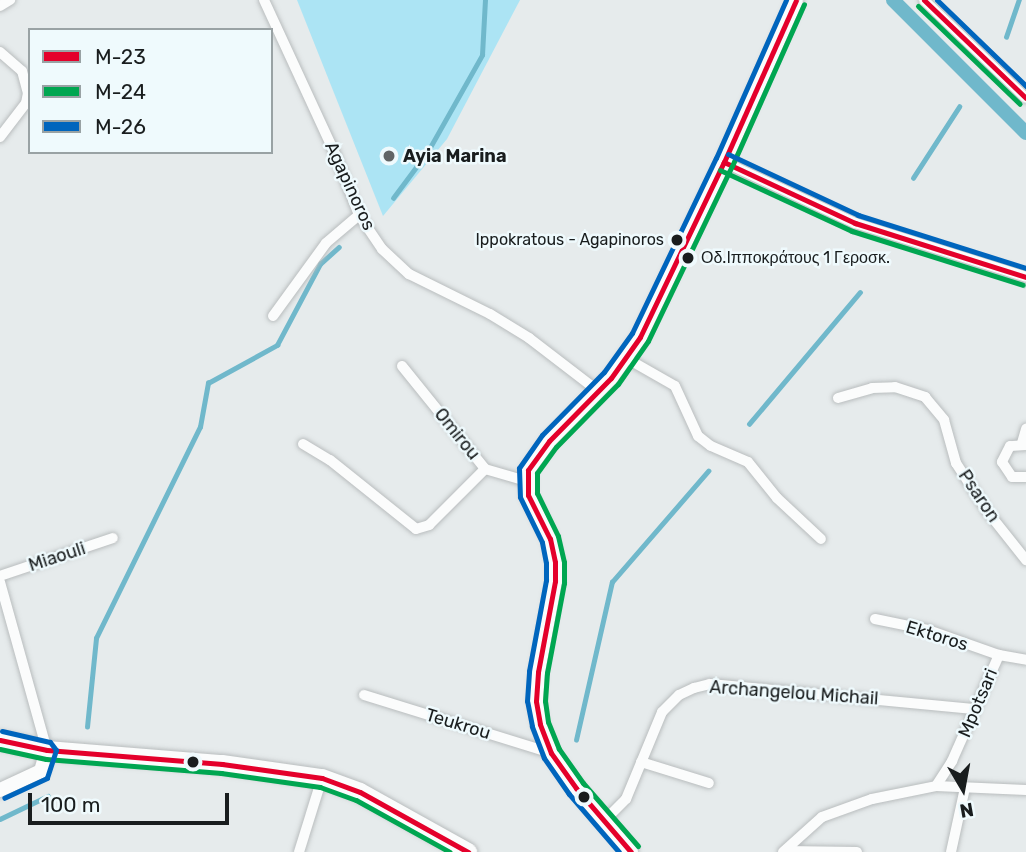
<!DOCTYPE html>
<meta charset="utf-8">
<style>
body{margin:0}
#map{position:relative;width:1026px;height:852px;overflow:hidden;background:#e6ebec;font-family:Rubik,sans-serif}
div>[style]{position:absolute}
.green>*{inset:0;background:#ace4f4}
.stream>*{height:4.5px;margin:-2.25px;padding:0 2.25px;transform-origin:2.25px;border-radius:2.25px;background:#70b8cb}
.canal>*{height:14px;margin:-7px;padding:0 7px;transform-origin:7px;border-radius:7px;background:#70b8cb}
.roads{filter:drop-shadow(0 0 2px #b9bdbe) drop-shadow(0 0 2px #b9bdbe)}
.minor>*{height:10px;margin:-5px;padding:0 5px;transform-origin:5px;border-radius:5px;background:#fbfcfc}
.tertiary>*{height:14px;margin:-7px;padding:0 7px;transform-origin:7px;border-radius:7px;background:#fbfcfc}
.primary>*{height:18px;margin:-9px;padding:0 9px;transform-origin:9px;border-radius:9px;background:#fbfcfc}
.bus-1>*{height:5px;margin:-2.5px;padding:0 2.5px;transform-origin:2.5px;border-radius:2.5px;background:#e4002b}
.bus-2>*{height:5px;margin:-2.5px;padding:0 2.5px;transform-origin:2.5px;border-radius:2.5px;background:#00a651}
.bus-3>*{height:5px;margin:-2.5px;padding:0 2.5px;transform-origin:2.5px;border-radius:2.5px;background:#0065bd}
.dots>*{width:19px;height:19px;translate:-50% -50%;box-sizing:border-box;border:4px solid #effafd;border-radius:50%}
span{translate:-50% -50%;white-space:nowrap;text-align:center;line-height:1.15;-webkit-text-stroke:5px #effafd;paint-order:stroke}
.bus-label{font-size:16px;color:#191d1e}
.right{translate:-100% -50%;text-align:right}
.left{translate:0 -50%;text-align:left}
.poi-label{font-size:18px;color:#191d1e;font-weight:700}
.street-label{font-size:18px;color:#191d1e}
.legend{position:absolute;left:28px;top:28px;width:245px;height:126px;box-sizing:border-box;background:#effafd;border:2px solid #99a2a4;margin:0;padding:9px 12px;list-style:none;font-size:21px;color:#191d1e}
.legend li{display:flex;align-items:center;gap:14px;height:35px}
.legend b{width:35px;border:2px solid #99a2a4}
.north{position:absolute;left:928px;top:754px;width:70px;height:70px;-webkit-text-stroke:5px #effafd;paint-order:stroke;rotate:170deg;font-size:19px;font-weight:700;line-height:28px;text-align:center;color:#191d1e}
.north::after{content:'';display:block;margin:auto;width:24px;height:32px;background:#191d1e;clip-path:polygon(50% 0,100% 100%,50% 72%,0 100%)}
.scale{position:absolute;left:28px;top:793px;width:201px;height:32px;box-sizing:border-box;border:4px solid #191d1e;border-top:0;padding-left:9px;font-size:21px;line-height:24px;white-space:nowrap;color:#191d1e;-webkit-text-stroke:5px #effafd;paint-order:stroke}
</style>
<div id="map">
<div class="green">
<div style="clip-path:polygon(297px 0,520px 0,447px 139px,383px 216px)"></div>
</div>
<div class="stream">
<div style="left:1006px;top:37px;width:39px;rotate:-71deg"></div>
<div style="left:913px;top:178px;width:85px;rotate:-57.1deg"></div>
<div style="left:393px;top:198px;width:59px;rotate:-53.3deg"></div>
<div style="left:428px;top:151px;width:110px;rotate:-60.6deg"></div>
<div style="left:482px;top:55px;width:55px;rotate:-86.9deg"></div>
<div style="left:749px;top:424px;width:172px;rotate:-49.9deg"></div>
<div style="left:87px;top:727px;width:89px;rotate:-84.2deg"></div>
<div style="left:96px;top:638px;width:235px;rotate:-63.8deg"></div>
<div style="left:200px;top:427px;width:45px;rotate:-79.7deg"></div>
<div style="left:208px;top:383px;width:79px;rotate:-28.8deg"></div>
<div style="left:277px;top:345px;width:92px;rotate:-62deg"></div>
<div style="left:320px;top:264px;width:25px;rotate:-42deg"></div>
<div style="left:576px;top:740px;width:162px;rotate:-77.2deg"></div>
<div style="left:612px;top:582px;width:147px;rotate:-49.1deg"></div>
<div style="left:0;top:819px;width:53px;rotate:-25.6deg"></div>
</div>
<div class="canal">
<div style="left:893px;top:0;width:188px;rotate:45deg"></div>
</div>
<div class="roads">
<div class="minor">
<div style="left:264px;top:0;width:170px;rotate:65.2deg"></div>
<div style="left:335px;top:154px;width:66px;rotate:68.5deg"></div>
<div style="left:359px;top:215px;width:41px;rotate:55.9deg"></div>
<div style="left:382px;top:249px;width:37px;rotate:43deg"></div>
<div style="left:409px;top:274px;width:90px;rotate:26.3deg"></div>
<div style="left:490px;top:314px;width:46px;rotate:31.6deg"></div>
<div style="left:529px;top:338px;width:87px;rotate:37.5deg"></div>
<div style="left:924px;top:0;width:141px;rotate:43.9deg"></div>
<div style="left:0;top:6px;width:12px;rotate:-31deg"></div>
<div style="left:0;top:52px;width:29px;rotate:41deg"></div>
<div style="left:22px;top:71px;width:23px;rotate:75deg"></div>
<div style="left:28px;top:93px;width:10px;rotate:101deg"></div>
<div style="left:26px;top:103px;width:43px;rotate:127.4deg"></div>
<div style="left:724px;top:162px;width:145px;rotate:25deg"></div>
<div style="left:855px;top:223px;width:179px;rotate:17.5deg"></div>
<div style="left:273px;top:316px;width:90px;rotate:-54deg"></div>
<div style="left:326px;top:243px;width:43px;rotate:-40.3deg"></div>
<div style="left:626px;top:358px;width:56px;rotate:29.7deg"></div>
<div style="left:675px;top:386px;width:55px;rotate:65.3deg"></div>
<div style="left:698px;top:436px;width:16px;rotate:38deg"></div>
<div style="left:711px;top:446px;width:40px;rotate:23.4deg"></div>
<div style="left:748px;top:462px;width:46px;rotate:51.1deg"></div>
<div style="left:777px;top:498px;width:60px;rotate:43deg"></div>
<div style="left:402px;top:366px;width:132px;rotate:51.1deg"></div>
<div style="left:485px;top:469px;width:43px;rotate:16.3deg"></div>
<div style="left:838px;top:398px;width:35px;rotate:-16deg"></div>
<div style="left:872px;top:388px;width:23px;rotate:-2deg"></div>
<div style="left:895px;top:387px;width:32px;rotate:18deg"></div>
<div style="left:925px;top:397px;width:30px;rotate:50deg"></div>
<div style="left:944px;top:420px;width:45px;rotate:74.4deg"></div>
<div style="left:956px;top:463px;width:57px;rotate:57.1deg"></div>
<div style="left:987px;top:511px;width:63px;rotate:51.5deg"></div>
<div style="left:1022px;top:443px;width:15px;rotate:-74deg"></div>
<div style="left:303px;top:444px;width:31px;rotate:31deg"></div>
<div style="left:330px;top:460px;width:110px;rotate:38.7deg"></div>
<div style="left:416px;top:529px;width:14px;rotate:-17deg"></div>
<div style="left:429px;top:525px;width:79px;rotate:-45deg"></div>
<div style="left:1026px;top:445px;width:16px;rotate:176deg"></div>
<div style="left:1010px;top:446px;width:18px;rotate:117deg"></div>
<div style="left:1002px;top:462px;width:18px;rotate:56deg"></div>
<div style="left:1012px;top:477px;width:14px"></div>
<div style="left:0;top:576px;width:119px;rotate:-18.6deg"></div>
<div style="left:0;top:582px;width:174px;rotate:74.4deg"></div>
<div style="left:875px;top:619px;width:54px;rotate:11.7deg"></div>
<div style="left:928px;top:630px;width:75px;rotate:19.4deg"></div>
<div style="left:999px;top:655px;width:27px;rotate:10deg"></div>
<div style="left:364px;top:695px;width:196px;rotate:17.2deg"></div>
<div style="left:641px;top:762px;width:71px;rotate:17.2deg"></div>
<div style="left:936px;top:786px;width:30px;rotate:-57deg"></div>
<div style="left:952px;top:761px;width:116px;rotate:-66.1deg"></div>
<div style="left:605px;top:820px;width:30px;rotate:-45deg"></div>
<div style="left:626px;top:799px;width:94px;rotate:-67.5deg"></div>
<div style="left:662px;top:712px;width:24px;rotate:-45deg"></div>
<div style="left:679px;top:695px;width:17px;rotate:-25deg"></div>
<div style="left:694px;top:688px;width:16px;rotate:-14deg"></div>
<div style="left:710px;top:684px;width:265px;rotate:5.4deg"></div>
<div style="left:785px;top:851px;width:72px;rotate:0.8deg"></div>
<div style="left:299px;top:852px;width:77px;rotate:-72.7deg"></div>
<div style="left:783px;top:852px;width:52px;rotate:-41.9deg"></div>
<div style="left:822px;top:817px;width:53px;rotate:-19.8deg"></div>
<div style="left:872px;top:799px;width:65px;rotate:-11.5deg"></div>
<div style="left:936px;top:786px;width:90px;rotate:2.5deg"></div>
<div style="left:951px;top:852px;width:66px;rotate:-77.7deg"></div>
</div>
<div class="tertiary">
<div style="left:0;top:790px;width:45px;rotate:-24.9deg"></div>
<div style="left:41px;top:771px;width:22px;rotate:-74deg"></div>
<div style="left:631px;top:852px;width:84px;rotate:-130.7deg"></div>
<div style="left:576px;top:788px;width:43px;rotate:-125.5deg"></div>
<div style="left:551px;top:753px;width:31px;rotate:-111deg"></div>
<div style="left:540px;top:724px;width:23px;rotate:-100deg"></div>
<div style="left:536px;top:701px;width:29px;rotate:-86deg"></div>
<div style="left:538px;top:672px;width:93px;rotate:-79.4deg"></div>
<div style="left:555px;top:581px;width:19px;rotate:-90deg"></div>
<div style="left:555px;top:562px;width:24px;rotate:-102deg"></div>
<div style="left:550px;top:539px;width:49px;rotate:-116.6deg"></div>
<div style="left:528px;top:495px;width:25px;rotate:-90deg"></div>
<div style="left:528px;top:470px;width:36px;rotate:-54deg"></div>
<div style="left:549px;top:441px;width:88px;rotate:-45.5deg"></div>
<div style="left:611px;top:378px;width:50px;rotate:-54.7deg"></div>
<div style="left:640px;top:337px;width:194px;rotate:-64.4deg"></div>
<div style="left:724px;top:162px;width:177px;rotate:-66deg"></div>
</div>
<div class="primary">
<div style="left:0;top:740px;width:48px;rotate:12deg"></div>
<div style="left:47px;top:750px;width:176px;rotate:4.6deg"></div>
<div style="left:222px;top:764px;width:101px;rotate:8deg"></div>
<div style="left:322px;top:778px;width:40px;rotate:20.2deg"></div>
<div style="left:360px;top:792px;width:124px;rotate:29.1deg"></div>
</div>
</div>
<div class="bus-1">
<div style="left:924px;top:0;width:141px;rotate:43.9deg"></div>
<div style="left:724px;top:162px;width:145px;rotate:25deg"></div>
<div style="left:855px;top:223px;width:179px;rotate:17.5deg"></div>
<div style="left:0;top:740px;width:48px;rotate:12deg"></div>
<div style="left:47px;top:750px;width:176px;rotate:4.6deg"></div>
<div style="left:222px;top:764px;width:101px;rotate:8deg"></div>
<div style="left:322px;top:778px;width:40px;rotate:20.2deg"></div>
<div style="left:360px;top:792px;width:124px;rotate:29.1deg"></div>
<div style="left:631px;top:852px;width:84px;rotate:-130.7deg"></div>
<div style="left:576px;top:788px;width:43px;rotate:-125.5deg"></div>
<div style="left:551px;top:753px;width:31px;rotate:-111deg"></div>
<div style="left:540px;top:724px;width:23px;rotate:-100deg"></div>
<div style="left:536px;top:701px;width:29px;rotate:-86deg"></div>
<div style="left:538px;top:672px;width:93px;rotate:-79.4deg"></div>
<div style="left:555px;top:581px;width:19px;rotate:-90deg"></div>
<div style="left:555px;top:562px;width:24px;rotate:-102deg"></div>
<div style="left:550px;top:539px;width:49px;rotate:-116.6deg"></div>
<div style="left:528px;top:495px;width:25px;rotate:-90deg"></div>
<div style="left:528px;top:470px;width:36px;rotate:-54deg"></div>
<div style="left:549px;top:441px;width:88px;rotate:-45.5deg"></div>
<div style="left:611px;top:378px;width:50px;rotate:-54.7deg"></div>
<div style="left:640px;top:337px;width:194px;rotate:-64.4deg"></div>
<div style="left:724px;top:162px;width:177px;rotate:-66deg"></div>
</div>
<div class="bus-2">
<div style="left:918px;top:6px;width:141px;rotate:43.9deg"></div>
<div style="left:720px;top:170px;width:145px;rotate:24.8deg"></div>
<div style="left:852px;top:231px;width:179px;rotate:17.5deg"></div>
<div style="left:0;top:749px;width:47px;rotate:12.3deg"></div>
<div style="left:46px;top:759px;width:176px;rotate:4.6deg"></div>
<div style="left:221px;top:773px;width:100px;rotate:8deg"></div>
<div style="left:320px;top:787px;width:38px;rotate:20deg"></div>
<div style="left:356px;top:800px;width:107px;rotate:29deg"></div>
<div style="left:638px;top:846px;width:84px;rotate:-131.1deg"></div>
<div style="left:583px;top:783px;width:42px;rotate:-125.2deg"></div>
<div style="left:559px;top:749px;width:29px;rotate:-112deg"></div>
<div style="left:548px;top:722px;width:21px;rotate:-98deg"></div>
<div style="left:545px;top:701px;width:28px;rotate:-86deg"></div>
<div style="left:547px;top:673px;width:92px;rotate:-79.3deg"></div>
<div style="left:564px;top:583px;width:21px;rotate:-90deg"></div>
<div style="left:564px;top:562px;width:27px;rotate:-103deg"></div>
<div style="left:558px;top:536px;width:48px;rotate:-116deg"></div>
<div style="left:537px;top:493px;width:20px;rotate:-90deg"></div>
<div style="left:537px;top:473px;width:32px;rotate:-54deg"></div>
<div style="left:556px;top:447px;width:88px;rotate:-45.5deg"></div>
<div style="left:618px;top:384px;width:52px;rotate:-55.1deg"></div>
<div style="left:648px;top:341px;width:194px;rotate:-64.4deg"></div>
<div style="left:732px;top:166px;width:177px;rotate:-66deg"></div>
</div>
<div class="bus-3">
<div style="left:937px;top:0;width:124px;rotate:44deg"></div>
<div style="left:728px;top:154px;width:144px;rotate:25.1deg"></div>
<div style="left:858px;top:215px;width:176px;rotate:17.5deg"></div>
<div style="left:2px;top:731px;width:49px;rotate:12.9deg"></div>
<div style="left:50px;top:742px;width:10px;rotate:53deg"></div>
<div style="left:56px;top:750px;width:29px;rotate:108deg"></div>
<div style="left:47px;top:778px;width:47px;rotate:155.1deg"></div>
<div style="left:619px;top:852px;width:77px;rotate:-130.8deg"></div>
<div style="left:569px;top:794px;width:44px;rotate:-124.8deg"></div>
<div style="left:544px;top:758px;width:34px;rotate:-111deg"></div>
<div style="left:532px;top:726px;width:25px;rotate:-101deg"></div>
<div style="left:527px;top:701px;width:30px;rotate:-86deg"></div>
<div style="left:529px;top:671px;width:93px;rotate:-79.4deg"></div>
<div style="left:546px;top:580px;width:17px;rotate:-90deg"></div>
<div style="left:546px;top:563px;width:21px;rotate:-101deg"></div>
<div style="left:542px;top:542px;width:50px;rotate:-116.1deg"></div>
<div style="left:520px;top:497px;width:29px;rotate:-92deg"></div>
<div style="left:519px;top:468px;width:40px;rotate:-55.1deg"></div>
<div style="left:542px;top:435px;width:88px;rotate:-45.5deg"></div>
<div style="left:604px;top:372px;width:48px;rotate:-54.3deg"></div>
<div style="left:632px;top:333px;width:194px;rotate:-64.4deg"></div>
<div style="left:716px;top:158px;width:173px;rotate:-66.1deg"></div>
</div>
<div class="dots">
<div style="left:389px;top:156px;background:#616566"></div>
<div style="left:677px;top:240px;background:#191d1e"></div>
<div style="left:688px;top:258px;background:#191d1e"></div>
<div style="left:193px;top:762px;background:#191d1e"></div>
<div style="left:584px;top:797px;background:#191d1e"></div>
</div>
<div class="bus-label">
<span class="right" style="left:664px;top:240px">Ippokratous - Agapinoros</span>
<span class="left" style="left:701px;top:258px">Οδ.Ιπποκράτους 1 Γεροσκ.</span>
</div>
<div class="poi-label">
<span class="left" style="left:403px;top:156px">Ayia Marina</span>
</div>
<div class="street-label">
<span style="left:350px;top:186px;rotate:65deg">Agapinoros</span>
<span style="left:457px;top:434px;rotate:51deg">Omirou</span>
<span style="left:979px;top:496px;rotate:56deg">Psaron</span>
<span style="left:57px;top:557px;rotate:-18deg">Miaouli</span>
<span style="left:937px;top:636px;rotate:17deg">Ektoros</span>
<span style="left:794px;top:693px;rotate:4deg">Archangelou Michail</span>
<span style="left:978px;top:703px;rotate:-67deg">Mpotsari</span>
<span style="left:458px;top:724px;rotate:17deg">Teukrou</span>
</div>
<ul class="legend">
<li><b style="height:9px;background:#e4002b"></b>M-23</li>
<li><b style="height:9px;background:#00a651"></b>M-24</li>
<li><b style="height:9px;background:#0065bd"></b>M-26</li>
</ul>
<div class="north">N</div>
<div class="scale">100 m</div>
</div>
